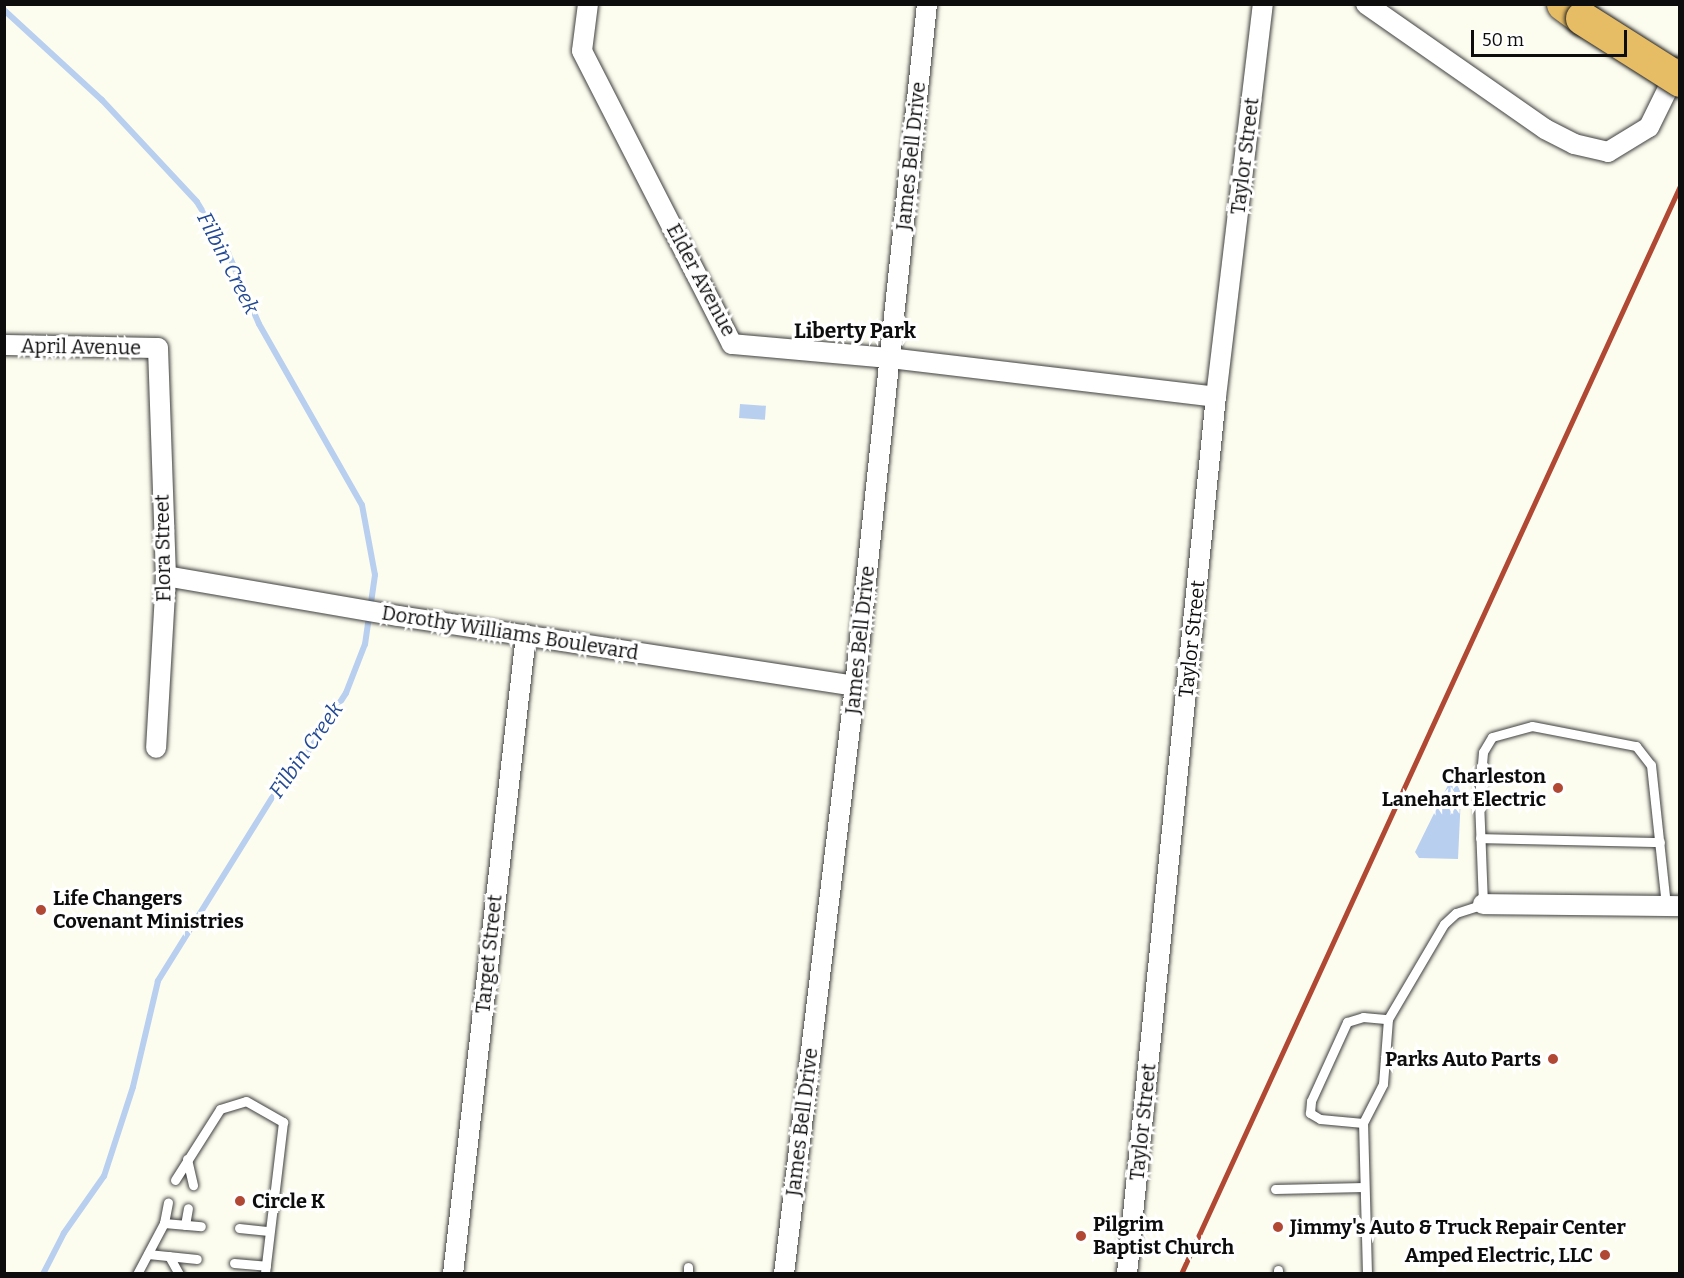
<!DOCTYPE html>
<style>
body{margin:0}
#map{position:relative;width:1684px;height:1278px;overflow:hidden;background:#fdfdef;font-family:Bitter,serif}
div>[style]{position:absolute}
.water>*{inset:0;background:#b9cff0;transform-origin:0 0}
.stream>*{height:6px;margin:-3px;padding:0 3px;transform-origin:3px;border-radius:3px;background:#b9cff0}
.roads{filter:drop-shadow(0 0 2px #404040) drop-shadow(0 0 2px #404040)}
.service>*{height:9px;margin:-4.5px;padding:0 4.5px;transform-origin:4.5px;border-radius:4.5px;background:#fff}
.minor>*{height:20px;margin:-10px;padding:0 10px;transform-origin:10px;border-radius:10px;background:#fff}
.motorway>*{height:33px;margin:-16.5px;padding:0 16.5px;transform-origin:16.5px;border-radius:16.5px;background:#e6bc65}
.rail>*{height:4.5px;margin:-2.25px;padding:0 2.25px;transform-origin:2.25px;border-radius:2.25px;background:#b04833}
.bridges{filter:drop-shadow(0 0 2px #1e1e1e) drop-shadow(0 0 2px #1e1e1e)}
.motorway-bridge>*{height:33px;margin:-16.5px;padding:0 16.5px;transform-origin:16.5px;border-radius:16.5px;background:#e6bc65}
.dots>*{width:16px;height:16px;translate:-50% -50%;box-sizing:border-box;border:3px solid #fff;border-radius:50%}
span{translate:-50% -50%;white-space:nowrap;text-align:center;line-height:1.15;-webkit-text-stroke:6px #fff;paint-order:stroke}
.street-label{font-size:20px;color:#0d0d0d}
.poi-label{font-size:20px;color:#0d0d0d;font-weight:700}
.right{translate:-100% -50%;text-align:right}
.left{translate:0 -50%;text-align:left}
.water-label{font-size:21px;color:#234a93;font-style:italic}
.neighbourhood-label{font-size:21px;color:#0d0d0d;font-weight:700}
.frame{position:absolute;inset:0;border:6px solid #0d0d0d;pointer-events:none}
.scale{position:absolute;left:1471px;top:30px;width:156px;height:27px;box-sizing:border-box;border:3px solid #0d0d0d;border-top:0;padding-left:8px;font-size:18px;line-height:21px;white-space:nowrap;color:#0d0d0d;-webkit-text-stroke:4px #fff;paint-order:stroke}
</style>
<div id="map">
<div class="water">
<div style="left:740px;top:404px;width:26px;height:14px;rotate:4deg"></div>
<div style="clip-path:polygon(1450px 781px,1458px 782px,1461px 795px,1458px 859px,1419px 858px,1415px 852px)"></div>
</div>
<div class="stream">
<div style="left:4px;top:10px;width:133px;rotate:42.6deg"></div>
<div style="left:102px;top:100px;width:139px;rotate:47deg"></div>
<div style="left:197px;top:202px;width:60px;rotate:58.7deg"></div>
<div style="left:228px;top:253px;width:77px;rotate:66.4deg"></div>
<div style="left:259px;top:324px;width:208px;rotate:60.4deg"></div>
<div style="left:362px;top:505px;width:71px;rotate:79.5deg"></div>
<div style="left:375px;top:575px;width:70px;rotate:98.2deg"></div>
<div style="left:365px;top:644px;width:53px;rotate:111.2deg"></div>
<div style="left:346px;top:693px;width:74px;rotate:122.8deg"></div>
<div style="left:306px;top:755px;width:34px;rotate:133deg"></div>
<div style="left:283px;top:780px;width:237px;rotate:121.9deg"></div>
<div style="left:158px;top:981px;width:109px;rotate:103.3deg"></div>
<div style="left:133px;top:1087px;width:94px;rotate:108deg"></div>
<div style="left:104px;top:1176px;width:70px;rotate:125.1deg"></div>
<div style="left:64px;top:1233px;width:46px;rotate:117.1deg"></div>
</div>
<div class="roads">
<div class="service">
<div style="left:1480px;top:838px;width:180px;rotate:1.3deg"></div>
<div style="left:1363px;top:1123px;width:43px;rotate:-174.7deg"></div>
<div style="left:1320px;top:1119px;width:12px;rotate:-149deg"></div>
<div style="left:1310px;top:1113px;width:12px;rotate:-85deg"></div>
<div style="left:1311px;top:1101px;width:87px;rotate:-65.5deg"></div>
<div style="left:1347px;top:1022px;width:17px;rotate:-17deg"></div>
<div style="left:1363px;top:1017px;width:25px;rotate:5deg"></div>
<div style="left:187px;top:1159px;width:27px;rotate:77deg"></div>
<div style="left:175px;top:1180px;width:84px;rotate:-57.6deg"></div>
<div style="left:220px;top:1109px;width:27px;rotate:-17deg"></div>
<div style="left:246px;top:1101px;width:43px;rotate:29.6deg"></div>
<div style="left:283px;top:1122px;width:153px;rotate:96.8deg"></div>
<div style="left:1275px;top:1189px;width:89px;rotate:-1.3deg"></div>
<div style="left:164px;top:1223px;width:37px;rotate:5deg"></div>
<div style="left:185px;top:1225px;width:17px;rotate:-80deg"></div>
<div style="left:239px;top:1228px;width:30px;rotate:6deg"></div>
<div style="left:148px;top:1254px;width:49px;rotate:5.8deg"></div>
<div style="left:169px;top:1256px;width:21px;rotate:61deg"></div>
<div style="left:234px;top:1263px;width:32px;rotate:5deg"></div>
<div style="left:1278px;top:1270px;width:4px;rotate:90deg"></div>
<div style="left:137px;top:1274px;width:58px;rotate:-62.1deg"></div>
<div style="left:164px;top:1223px;width:21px;rotate:-79deg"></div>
<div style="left:688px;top:1274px;width:7px;rotate:-90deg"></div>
<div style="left:1367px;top:1274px;width:151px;rotate:-91.5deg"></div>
<div style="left:1363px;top:1123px;width:44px;rotate:-62.9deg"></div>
<div style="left:1383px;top:1084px;width:65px;rotate:-85.6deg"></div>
<div style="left:1388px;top:1019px;width:110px;rotate:-59.5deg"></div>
<div style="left:1444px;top:924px;width:16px;rotate:-43deg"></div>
<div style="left:1456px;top:913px;width:28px;rotate:-18deg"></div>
<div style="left:1483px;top:904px;width:105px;rotate:-92.2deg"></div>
<div style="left:1479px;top:799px;width:47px;rotate:-85.1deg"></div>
<div style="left:1483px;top:752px;width:17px;rotate:-59deg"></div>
<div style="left:1492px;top:737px;width:41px;rotate:-15.4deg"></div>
<div style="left:1532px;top:726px;width:106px;rotate:10.9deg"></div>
<div style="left:1636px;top:746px;width:24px;rotate:52deg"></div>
<div style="left:1651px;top:765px;width:142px;rotate:83.9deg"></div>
</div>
<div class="minor">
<div style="left:588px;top:4px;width:47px;rotate:97.3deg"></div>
<div style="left:582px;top:51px;width:329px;rotate:62.9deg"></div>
<div style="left:732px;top:344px;width:159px;rotate:5.1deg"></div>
<div style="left:890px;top:358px;width:328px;rotate:6.8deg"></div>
<div style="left:1366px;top:4px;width:218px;rotate:34.9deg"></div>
<div style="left:1545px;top:129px;width:33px;rotate:27deg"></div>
<div style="left:1574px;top:144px;width:35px;rotate:13deg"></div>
<div style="left:1608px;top:152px;width:48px;rotate:-31.4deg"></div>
<div style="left:1649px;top:127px;width:66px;rotate:-63.8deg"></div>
<div style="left:4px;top:345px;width:154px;rotate:1.1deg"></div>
<div style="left:158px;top:348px;width:228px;rotate:88deg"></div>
<div style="left:166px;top:576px;width:172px;rotate:93.3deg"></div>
<div style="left:166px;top:576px;width:235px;rotate:9.8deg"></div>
<div style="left:398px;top:616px;width:462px;rotate:8.7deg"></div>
<div style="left:1483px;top:904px;width:197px;rotate:0.6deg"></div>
<div style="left:453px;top:1274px;width:643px;rotate:-83.48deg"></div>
<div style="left:784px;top:1274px;width:592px;rotate:-83.11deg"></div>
<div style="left:855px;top:686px;width:686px;rotate:-83.97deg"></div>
<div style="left:1127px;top:1274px;width:882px;rotate:-84.21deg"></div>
<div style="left:1216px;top:397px;width:396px;rotate:-83.2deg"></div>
</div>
<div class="motorway">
<div style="left:1563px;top:4px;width:24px;rotate:36deg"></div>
</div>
</div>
<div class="rail">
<div style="left:1181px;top:1274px;width:1197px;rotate:-65.36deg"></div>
</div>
<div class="bridges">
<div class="motorway-bridge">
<div style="left:1582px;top:18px;width:116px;rotate:32.3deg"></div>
</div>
</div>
<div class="dots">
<div style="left:1558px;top:788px;background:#b04833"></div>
<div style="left:41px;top:910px;background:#b04833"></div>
<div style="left:1553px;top:1059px;background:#b04833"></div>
<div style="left:240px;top:1201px;background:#b04833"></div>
<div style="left:1278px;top:1227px;background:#b04833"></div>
<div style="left:1081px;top:1236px;background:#b04833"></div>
<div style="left:1605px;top:1255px;background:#b04833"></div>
</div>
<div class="street-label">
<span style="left:911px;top:156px;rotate:-84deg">James Bell Drive</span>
<span style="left:1245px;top:156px;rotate:-83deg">Taylor Street</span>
<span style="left:701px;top:280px;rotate:62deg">Elder Avenue</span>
<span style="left:81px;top:347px;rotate:1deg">April Avenue</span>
<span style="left:163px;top:548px;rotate:-91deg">Flora Street</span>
<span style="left:510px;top:633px;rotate:9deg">Dorothy Williams Boulevard</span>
<span style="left:1192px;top:639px;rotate:-84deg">Taylor Street</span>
<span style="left:860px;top:640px;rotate:-84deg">James Bell Drive</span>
<span style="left:489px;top:954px;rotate:-84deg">Target Street</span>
<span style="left:802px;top:1122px;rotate:-83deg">James Bell Drive</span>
<span style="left:1143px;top:1122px;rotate:-84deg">Taylor Street</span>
</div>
<div class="poi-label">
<span class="right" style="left:1546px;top:788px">Charleston<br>Lanehart Electric</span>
<span class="left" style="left:53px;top:910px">Life Changers<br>Covenant Ministries</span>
<span class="right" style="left:1541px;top:1059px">Parks Auto Parts</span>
<span class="left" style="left:252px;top:1201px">Circle K</span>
<span class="left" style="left:1093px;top:1236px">Pilgrim<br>Baptist Church</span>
<span class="left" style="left:1290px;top:1227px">Jimmy's Auto &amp; Truck Repair Center</span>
<span class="right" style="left:1593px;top:1255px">Amped Electric, LLC</span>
</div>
<div class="water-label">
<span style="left:228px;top:263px;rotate:63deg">Filbin Creek</span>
<span style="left:306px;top:750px;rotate:-55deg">Filbin Creek</span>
</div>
<div class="neighbourhood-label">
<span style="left:855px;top:331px">Liberty Park</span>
</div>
<div class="frame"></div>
<div class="scale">50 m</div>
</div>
